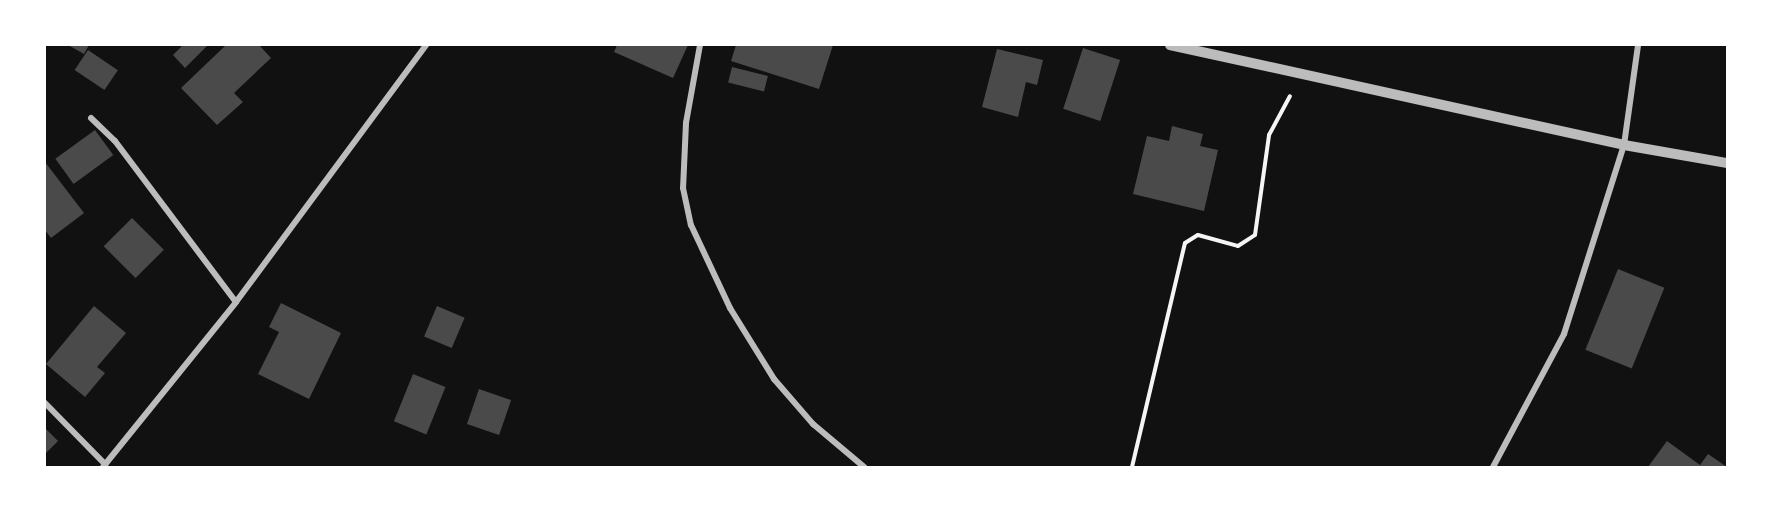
<!DOCTYPE html>
<style>
body{margin:0}
#map{position:relative;width:1772px;height:512px;overflow:hidden;background:#111;font-family:Arial,sans-serif}
div>[style]{position:absolute}
.building>*{inset:0;background:#4a4a4a;transform-origin:0 0}
.path>*{height:4px;margin:-2px;padding:0 2px;transform-origin:2px;border-radius:2px;background:#f5f5f5}
.minor>*{height:6px;margin:-3px;padding:0 3px;transform-origin:3px;border-radius:3px;background:#bcbcbc}
.tertiary>*{height:10px;margin:-5px;padding:0 5px;transform-origin:5px;border-radius:5px;background:#bcbcbc}
span{translate:-50% -50%;white-space:nowrap;text-align:center;line-height:1.15;-webkit-text-stroke:5px #fff;paint-order:stroke}
.frame{position:absolute;inset:0;border:46px solid #fff;pointer-events:none}
</style>
<div id="map">
<div class="building">
<div style="clip-path:polygon(68px 45px,89px 45px,84px 54px)"></div>
<div style="clip-path:polygon(183px 45px,208px 45px,185px 68px,173px 55px)"></div>
<div style="clip-path:polygon(226px 45px,259px 45px,271px 58px,234px 93px,243px 102px,217px 125px,181px 88px)"></div>
<div style="clip-path:polygon(617px 45px,688px 45px,673px 78px,614px 52px)"></div>
<div style="clip-path:polygon(736px 45px,833px 45px,819px 89px,731px 61px)"></div>
<div style="left:1083px;top:48px;width:39px;height:64px;rotate:18deg"></div>
<div style="clip-path:polygon(997px 49px,1043px 60px,1037px 85px,1026px 82px,1018px 117px,982px 107px)"></div>
<div style="left:88px;top:50px;width:36px;height:24px;rotate:34deg"></div>
<div style="left:732px;top:67px;width:37px;height:16px;rotate:14deg"></div>
<div style="clip-path:polygon(1172px 126px,1203px 134px,1200px 146px,1218px 150px,1204px 211px,1133px 194px,1147px 136px,1169px 141px)"></div>
<div style="left:95px;top:130px;width:31px;height:49px;rotate:54deg"></div>
<div style="clip-path:polygon(45px 162px,84px 213px,51px 238px,45px 230px)"></div>
<div style="left:132px;top:218px;width:45px;height:40px;rotate:45deg"></div>
<div style="left:1618px;top:269px;width:50px;height:87px;rotate:22deg"></div>
<div style="clip-path:polygon(281px 303px,341px 333px,309px 399px,258px 374px,279px 332px,269px 327px)"></div>
<div style="clip-path:polygon(94px 306px,126px 333px,97px 367px,105px 373px,85px 397px,46px 364px)"></div>
<div style="left:437px;top:306px;width:30px;height:33px;rotate:23deg"></div>
<div style="left:413px;top:374px;width:35px;height:51px;rotate:22deg"></div>
<div style="left:479px;top:389px;width:34px;height:37px;rotate:19deg"></div>
<div style="clip-path:polygon(45px 428px,58px 441px,45px 454px)"></div>
<div style="clip-path:polygon(1667px 441px,1700px 465px,1708px 454px,1727px 467px,1648px 467px)"></div>
</div>
<div class="path">
<div style="left:1132px;top:467px;width:230px;rotate:-76.7deg"></div>
<div style="left:1185px;top:243px;width:15px;rotate:-32deg"></div>
<div style="left:1198px;top:235px;width:41px;rotate:15.4deg"></div>
<div style="left:1238px;top:246px;width:20px;rotate:-33deg"></div>
<div style="left:1255px;top:235px;width:101px;rotate:-82deg"></div>
<div style="left:1269px;top:135px;width:44px;rotate:-61.7deg"></div>
</div>
<div class="minor">
<div style="left:700px;top:45px;width:79px;rotate:100.2deg"></div>
<div style="left:686px;top:123px;width:65px;rotate:92.6deg"></div>
<div style="left:683px;top:188px;width:38px;rotate:78deg"></div>
<div style="left:691px;top:225px;width:92px;rotate:64.8deg"></div>
<div style="left:730px;top:308px;width:84px;rotate:58.2deg"></div>
<div style="left:774px;top:379px;width:60px;rotate:49.1deg"></div>
<div style="left:813px;top:424px;width:67px;rotate:40.1deg"></div>
<div style="left:91px;top:118px;width:33px;rotate:44deg"></div>
<div style="left:115px;top:141px;width:201px;rotate:53.1deg"></div>
<div style="left:45px;top:403px;width:86px;rotate:45.5deg"></div>
<div style="left:103px;top:467px;width:212px;rotate:-51.1deg"></div>
<div style="left:236px;top:302px;width:320px;rotate:-53.5deg"></div>
<div style="left:1493px;top:467px;width:151px;rotate:-61.9deg"></div>
<div style="left:1564px;top:334px;width:198px;rotate:-72.4deg"></div>
<div style="left:1624px;top:145px;width:101px;rotate:-82deg"></div>
</div>
<div class="tertiary">
<div style="left:1170px;top:45px;width:465px;rotate:12.4deg"></div>
<div style="left:1624px;top:145px;width:105px;rotate:9.9deg"></div>
</div>
<div class="frame"></div>
</div>
